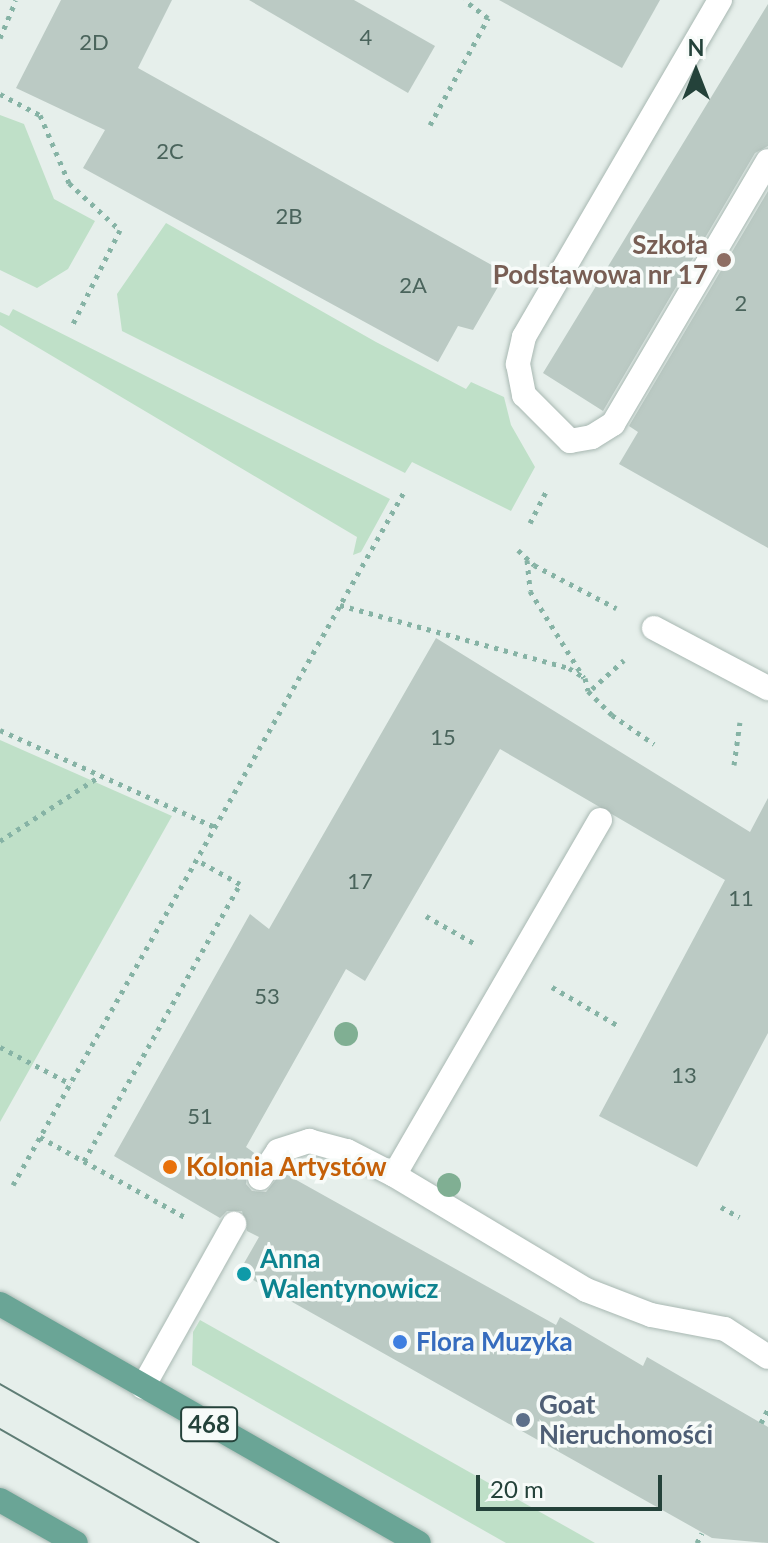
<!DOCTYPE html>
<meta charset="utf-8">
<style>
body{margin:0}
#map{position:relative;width:768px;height:1543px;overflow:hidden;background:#e6efeb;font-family:Lato,sans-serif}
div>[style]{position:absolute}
.green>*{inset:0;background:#bfe0c8}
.building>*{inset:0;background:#bbcac4}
.path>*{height:5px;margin-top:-2.5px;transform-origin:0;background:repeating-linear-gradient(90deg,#86b3a5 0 4px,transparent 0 10px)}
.roads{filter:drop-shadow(0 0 2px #a8b8b2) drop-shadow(0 0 2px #a8b8b2)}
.lane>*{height:24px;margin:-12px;padding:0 12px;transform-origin:12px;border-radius:12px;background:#fff}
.street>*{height:24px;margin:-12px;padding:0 12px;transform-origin:12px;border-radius:12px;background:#fff}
.primary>*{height:24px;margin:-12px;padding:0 12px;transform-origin:12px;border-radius:12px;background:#6aa596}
.tram>*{height:2px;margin:-1px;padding:0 1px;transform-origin:1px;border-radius:1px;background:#5f7d75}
.trees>*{width:24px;height:24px;margin:-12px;border-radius:50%;background:#80af93}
.dots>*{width:22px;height:22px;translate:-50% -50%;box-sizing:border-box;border:4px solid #f7fbf9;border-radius:50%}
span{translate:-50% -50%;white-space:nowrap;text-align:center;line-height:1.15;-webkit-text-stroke:7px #f7fbf9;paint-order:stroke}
.number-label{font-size:22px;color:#4a645c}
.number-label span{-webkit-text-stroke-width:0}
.shield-label span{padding:2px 6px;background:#f7fbf9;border:2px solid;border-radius:6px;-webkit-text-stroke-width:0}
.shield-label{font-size:24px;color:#24423a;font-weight:700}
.education-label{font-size:26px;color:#785e54;font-weight:700}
.right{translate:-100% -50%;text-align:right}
.food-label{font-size:26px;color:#c56008;font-weight:700}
.left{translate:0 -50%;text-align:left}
.culture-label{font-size:26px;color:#0d838f;font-weight:700}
.shop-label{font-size:26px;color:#366cbe;font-weight:700}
.service-label{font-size:26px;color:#4e5e75;font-weight:700}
.north{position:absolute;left:656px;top:32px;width:80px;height:80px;-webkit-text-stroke:6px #f7fbf9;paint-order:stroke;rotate:0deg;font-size:22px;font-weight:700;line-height:32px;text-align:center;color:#24423a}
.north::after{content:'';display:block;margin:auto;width:28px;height:36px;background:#24423a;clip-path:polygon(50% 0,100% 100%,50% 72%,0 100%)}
.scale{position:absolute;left:476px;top:1475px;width:186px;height:36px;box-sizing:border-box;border:4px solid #24423a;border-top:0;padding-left:10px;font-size:24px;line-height:28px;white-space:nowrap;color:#24423a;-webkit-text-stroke:6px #f7fbf9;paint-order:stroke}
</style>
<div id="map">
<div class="green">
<div style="clip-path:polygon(0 115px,24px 124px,54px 199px,95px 221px,68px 269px,37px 288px,0 270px)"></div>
<div style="clip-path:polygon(166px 223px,376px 342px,466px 389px,471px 382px,504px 397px,511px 425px,535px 467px,511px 511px,412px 462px,405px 473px,122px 331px,117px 294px)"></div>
<div style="clip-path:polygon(13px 309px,390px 499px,361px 552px,353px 555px,357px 537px,0 325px,0 312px,9px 316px)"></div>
<div style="clip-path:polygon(0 740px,172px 816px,0 1122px)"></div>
<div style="clip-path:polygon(200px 1320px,595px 1543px,506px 1543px,192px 1365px,193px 1332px)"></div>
</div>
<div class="building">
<div style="clip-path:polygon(61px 0,172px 0,138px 68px,506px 273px,473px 330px,458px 326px,438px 362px,83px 168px,105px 130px,16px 88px)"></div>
<div style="clip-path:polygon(249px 0,354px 0,435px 46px,408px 93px)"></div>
<div style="clip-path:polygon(499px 0,660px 0,622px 68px)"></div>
<div style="clip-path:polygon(768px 4px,768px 146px,755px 153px,603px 411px,543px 373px)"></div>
<div style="clip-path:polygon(768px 191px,768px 548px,619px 464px,638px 432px,629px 426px)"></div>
<div style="clip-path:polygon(436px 638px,750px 832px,768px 798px,768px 1033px,697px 1167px,599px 1116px,725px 880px,500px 749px,365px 981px,346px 969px,246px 1147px,257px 1155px,247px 1170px,246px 1184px,252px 1191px,266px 1192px,282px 1172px,556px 1325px,560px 1317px,643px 1366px,647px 1357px,768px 1427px,768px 1543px,712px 1538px,239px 1272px,259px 1237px,247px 1231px,242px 1211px,227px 1211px,220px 1218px,114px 1156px,250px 914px,269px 929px)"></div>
</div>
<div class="path">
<div style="left:0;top:38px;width:41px;rotate:-67.2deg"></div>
<div style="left:0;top:94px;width:45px;rotate:27.7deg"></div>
<div style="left:40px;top:115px;width:74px;rotate:66.9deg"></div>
<div style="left:69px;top:183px;width:69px;rotate:42.7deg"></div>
<div style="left:120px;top:230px;width:105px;rotate:116.6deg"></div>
<div style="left:430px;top:125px;width:122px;rotate:-61.5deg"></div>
<div style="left:488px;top:18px;width:30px;rotate:-143deg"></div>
<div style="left:530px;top:523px;width:38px;rotate:-63deg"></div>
<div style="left:518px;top:550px;width:22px;rotate:43deg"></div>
<div style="left:534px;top:565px;width:93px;rotate:27.7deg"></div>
<div style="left:527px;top:560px;width:31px;rotate:84deg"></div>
<div style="left:530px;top:591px;width:102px;rotate:58.2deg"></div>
<div style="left:340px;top:605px;width:238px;rotate:15.4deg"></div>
<div style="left:569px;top:668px;width:19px;rotate:32deg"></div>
<div style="left:585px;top:678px;width:13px;rotate:77deg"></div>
<div style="left:588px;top:691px;width:34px;rotate:45deg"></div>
<div style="left:612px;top:715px;width:51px;rotate:34.6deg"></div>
<div style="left:592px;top:689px;width:43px;rotate:-42.2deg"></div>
<div style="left:0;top:730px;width:236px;rotate:24.3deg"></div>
<div style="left:734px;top:765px;width:43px;rotate:-82.1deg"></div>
<div style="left:0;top:841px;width:119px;rotate:-33deg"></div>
<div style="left:426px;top:916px;width:59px;rotate:29.6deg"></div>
<div style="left:552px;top:987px;width:75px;rotate:30.3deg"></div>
<div style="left:0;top:1047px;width:80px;rotate:27.5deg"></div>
<div style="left:40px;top:1137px;width:168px;rotate:28.9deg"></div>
<div style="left:84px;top:1161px;width:318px;rotate:-60.6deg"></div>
<div style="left:240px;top:884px;width:49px;rotate:-150.8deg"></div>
<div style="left:13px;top:1185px;width:796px;rotate:-60.57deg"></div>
<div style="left:721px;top:1207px;width:21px;rotate:29deg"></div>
<div style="left:761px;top:1423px;width:16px;rotate:-63deg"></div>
<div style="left:697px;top:1543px;width:11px;rotate:-63deg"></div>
</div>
<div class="roads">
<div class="lane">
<div style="left:720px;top:0;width:390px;rotate:120.2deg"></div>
<div style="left:524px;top:337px;width:28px;rotate:103deg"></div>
<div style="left:518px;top:364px;width:32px;rotate:79deg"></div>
<div style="left:524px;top:395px;width:65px;rotate:45deg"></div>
<div style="left:570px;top:441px;width:22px;rotate:-10deg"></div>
<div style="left:592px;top:437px;width:25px;rotate:-32deg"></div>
<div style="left:613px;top:424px;width:305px;rotate:-59.5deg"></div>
<div style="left:600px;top:820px;width:410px;rotate:120.1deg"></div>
<div style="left:394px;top:1175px;width:224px;rotate:30.9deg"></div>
<div style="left:586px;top:1290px;width:70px;rotate:21deg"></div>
<div style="left:651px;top:1315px;width:75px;rotate:10.7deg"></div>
<div style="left:725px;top:1329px;width:51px;rotate:33.1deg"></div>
<div style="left:260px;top:1178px;width:32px;rotate:-56deg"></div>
<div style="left:278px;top:1151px;width:33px;rotate:-18deg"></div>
<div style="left:309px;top:1141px;width:39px;rotate:15deg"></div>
<div style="left:347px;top:1151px;width:53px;rotate:27.1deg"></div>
<div style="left:143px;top:1387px;width:187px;rotate:-60.8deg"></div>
</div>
<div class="street">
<div style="left:654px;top:628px;width:129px;rotate:27.8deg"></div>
</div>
<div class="primary">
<div style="left:0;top:1304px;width:482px;rotate:29.7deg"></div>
<div style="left:0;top:1500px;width:87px;rotate:29.5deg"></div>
</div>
</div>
<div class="tram">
<div style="left:0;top:1384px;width:321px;rotate:29.7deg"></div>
<div style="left:0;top:1429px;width:229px;rotate:29.8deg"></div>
</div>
<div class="trees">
<div style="left:346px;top:1034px"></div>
<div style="left:449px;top:1185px"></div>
</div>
<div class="dots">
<div style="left:724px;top:260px;background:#8d6e63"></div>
<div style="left:170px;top:1167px;background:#e8710a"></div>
<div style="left:244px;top:1274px;background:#0f9aa8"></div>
<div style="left:400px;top:1342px;background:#3f7fe0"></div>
<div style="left:523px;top:1420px;background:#5c6f8a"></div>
</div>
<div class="number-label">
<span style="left:366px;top:37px">4</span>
<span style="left:94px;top:42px">2D</span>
<span style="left:170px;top:151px">2C</span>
<span style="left:289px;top:216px">2B</span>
<span style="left:413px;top:285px">2A</span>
<span style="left:741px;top:303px">2</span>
<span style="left:443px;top:737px">15</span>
<span style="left:360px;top:881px">17</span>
<span style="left:741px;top:898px">11</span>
<span style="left:267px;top:996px">53</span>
<span style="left:684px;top:1075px">13</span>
<span style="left:200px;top:1116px">51</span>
</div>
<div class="shield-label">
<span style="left:209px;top:1424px">468</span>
</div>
<div class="education-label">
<span class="right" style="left:708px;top:260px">Szkoła<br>Podstawowa nr 17</span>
</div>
<div class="food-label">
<span class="left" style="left:186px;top:1167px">Kolonia Artystów</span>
</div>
<div class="culture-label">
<span class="left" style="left:260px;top:1274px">Anna<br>Walentynowicz</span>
</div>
<div class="shop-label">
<span class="left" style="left:416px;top:1342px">Flora Muzyka</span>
</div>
<div class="service-label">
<span class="left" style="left:539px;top:1420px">Goat<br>Nieruchomości</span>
</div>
<div class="north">N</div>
<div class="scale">20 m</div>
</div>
